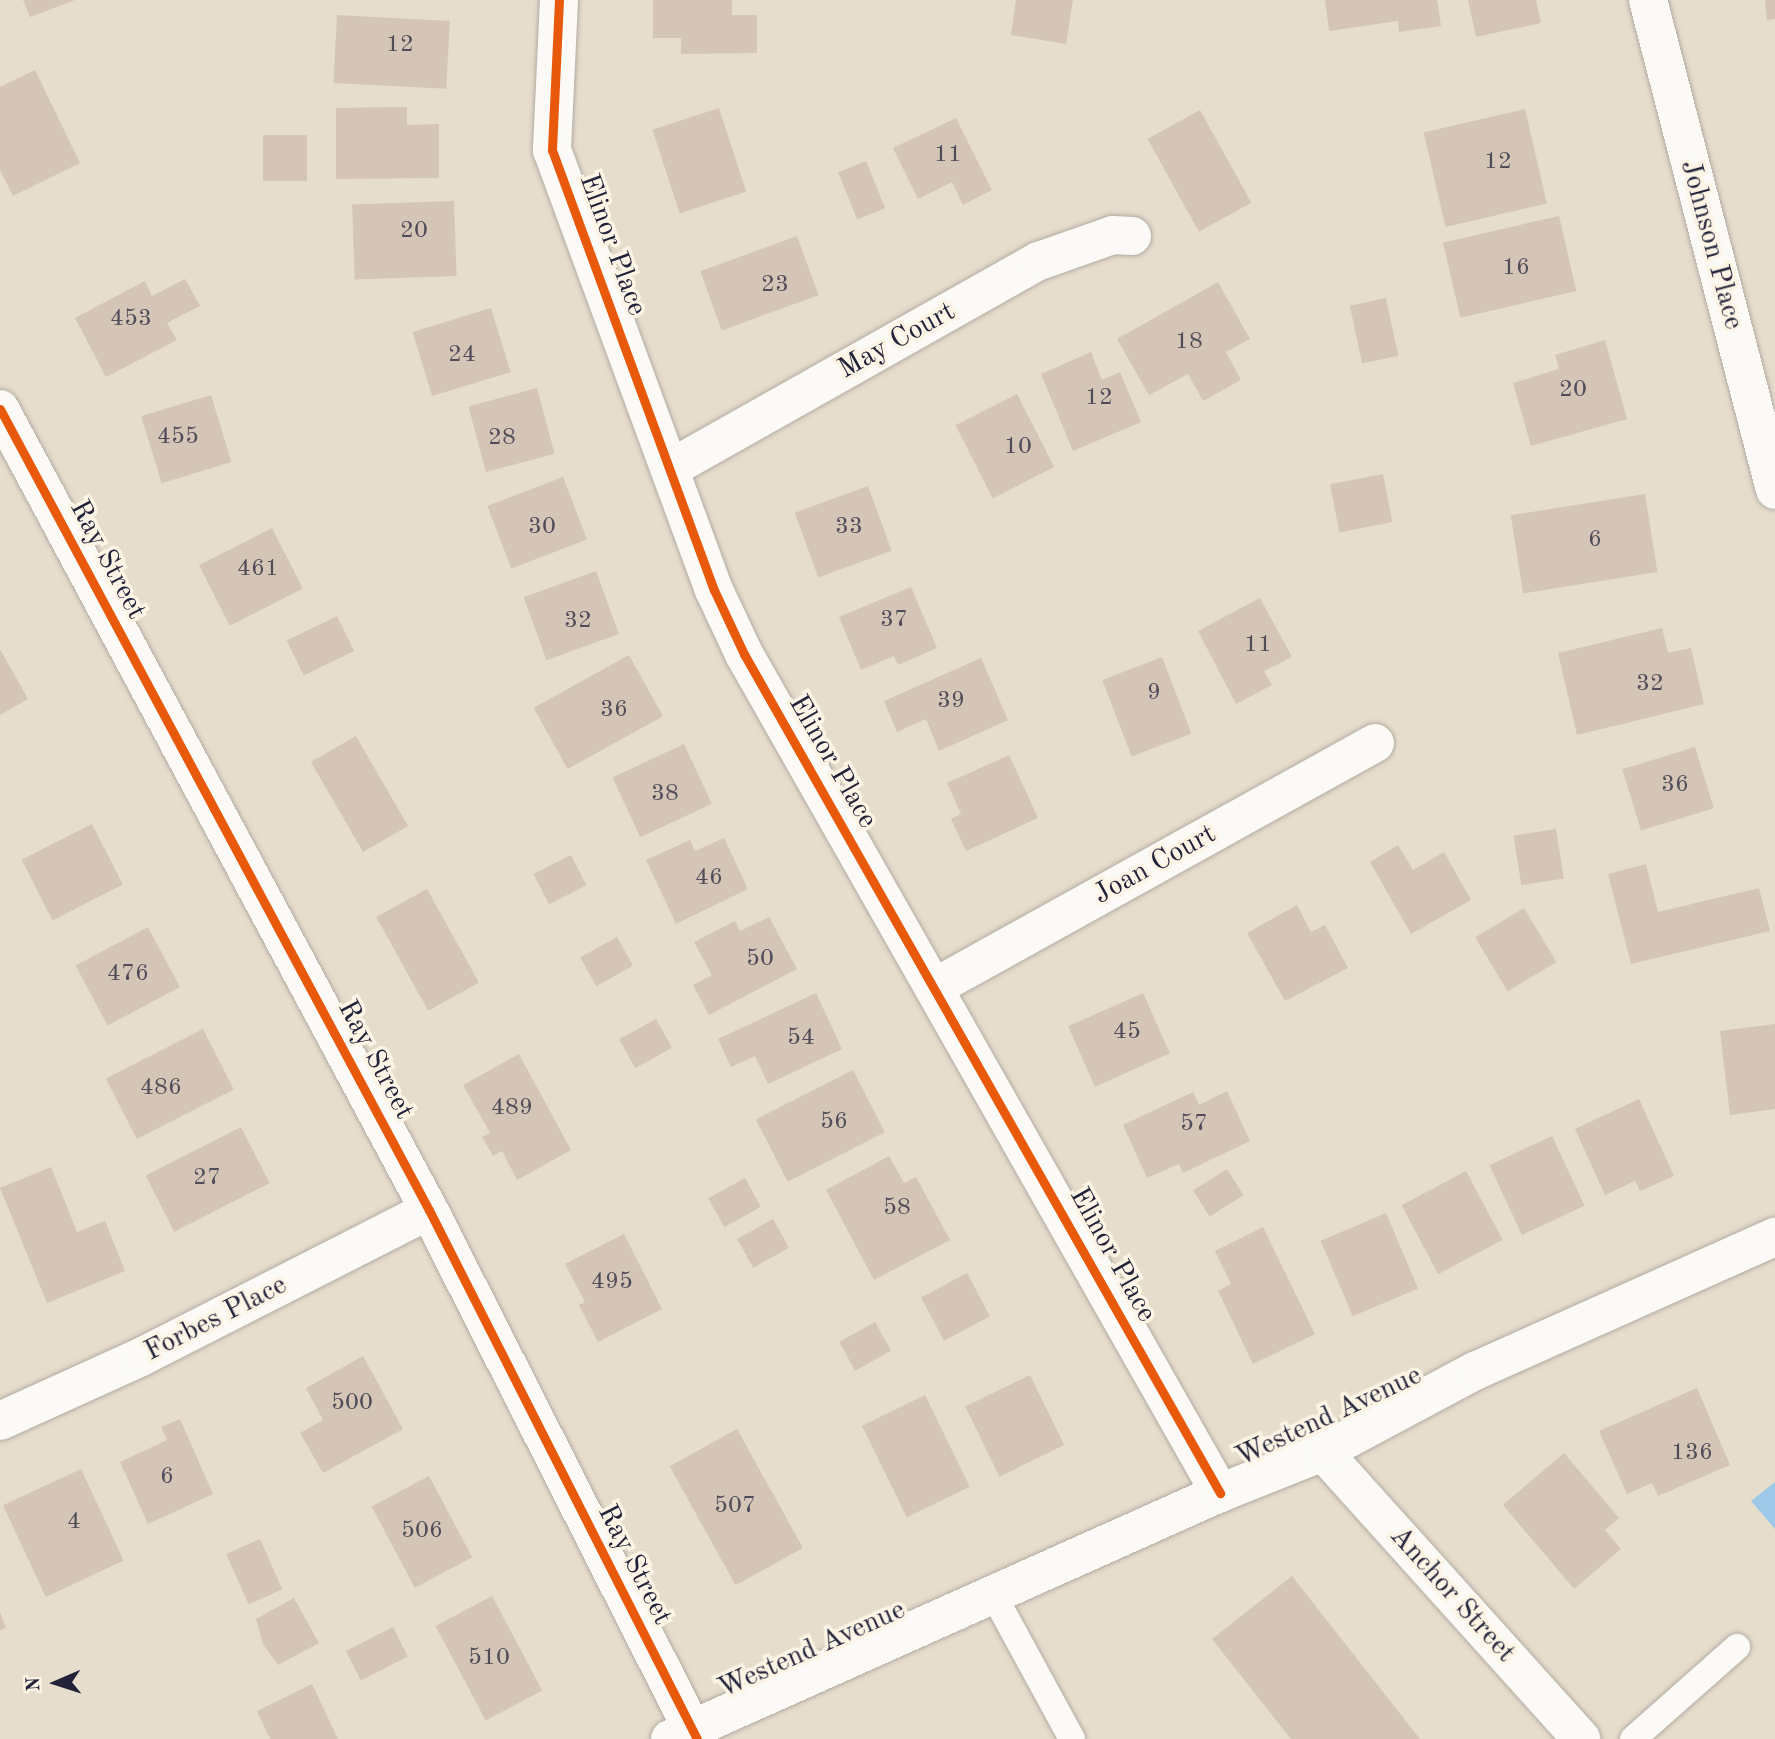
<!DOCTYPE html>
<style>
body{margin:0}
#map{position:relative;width:1775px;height:1739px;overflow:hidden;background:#e7ddcc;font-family:"Old Standard TT",serif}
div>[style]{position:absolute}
.water>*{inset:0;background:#9dc8e7}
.building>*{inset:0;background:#d4c5b6;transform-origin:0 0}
.roads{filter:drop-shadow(0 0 2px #b2aca3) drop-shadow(0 0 2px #b2aca3)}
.lane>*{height:26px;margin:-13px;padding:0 13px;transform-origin:13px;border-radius:13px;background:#fbfaf7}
.street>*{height:38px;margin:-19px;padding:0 19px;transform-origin:19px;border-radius:19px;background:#fbfaf7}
.cycleway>*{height:9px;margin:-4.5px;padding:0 4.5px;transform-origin:4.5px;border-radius:4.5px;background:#e8590c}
span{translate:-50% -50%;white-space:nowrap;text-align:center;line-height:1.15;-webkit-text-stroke:7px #fcf5e5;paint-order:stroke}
.number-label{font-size:24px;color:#504c5a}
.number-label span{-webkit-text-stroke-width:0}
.street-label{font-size:28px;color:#22223b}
.north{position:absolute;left:21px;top:1648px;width:70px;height:70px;-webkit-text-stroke:5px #fcf5e5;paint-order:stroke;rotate:267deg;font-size:19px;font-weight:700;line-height:28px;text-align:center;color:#22223b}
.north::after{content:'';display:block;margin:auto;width:24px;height:32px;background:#22223b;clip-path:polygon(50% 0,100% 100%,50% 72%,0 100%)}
</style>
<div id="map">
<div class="water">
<div style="clip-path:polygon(1775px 1482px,1775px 1529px,1751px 1501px)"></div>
</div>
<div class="building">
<div style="clip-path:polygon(23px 0,75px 0,30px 17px)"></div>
<div style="clip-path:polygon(653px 0,732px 0,732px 15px,757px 15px,757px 53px,681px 54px,681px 38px,653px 38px)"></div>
<div style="clip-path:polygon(1016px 0,1073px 0,1066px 44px,1011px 35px)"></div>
<div style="clip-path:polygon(1325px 0,1437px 0,1441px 26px,1399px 32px,1398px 21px,1329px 31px)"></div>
<div style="clip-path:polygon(1468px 0,1536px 0,1541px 23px,1476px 37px)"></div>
<div style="clip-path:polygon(1765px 0,1775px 0,1775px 19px,1767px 20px)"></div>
<div style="left:337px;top:15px;width:113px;height:68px;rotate:3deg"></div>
<div style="clip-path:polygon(35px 70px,80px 163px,13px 196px,0 170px,0 87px)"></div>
<div style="clip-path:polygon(407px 107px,407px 125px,439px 124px,439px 178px,336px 179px,336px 108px)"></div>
<div style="left:719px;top:108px;width:88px;height:70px;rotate:72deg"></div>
<div style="left:1525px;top:109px;width:97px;height:104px;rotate:77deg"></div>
<div style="left:1200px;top:110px;width:106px;height:60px;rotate:61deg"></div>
<div style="clip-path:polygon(956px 118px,992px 190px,963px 205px,952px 182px,918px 199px,893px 148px)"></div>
<div style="left:263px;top:135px;width:44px;height:46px"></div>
<div style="left:866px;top:161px;width:51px;height:30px;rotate:68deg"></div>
<div style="left:454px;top:201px;width:75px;height:102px;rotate:88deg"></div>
<div style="left:1559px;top:216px;width:77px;height:119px;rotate:77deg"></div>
<div style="left:797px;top:236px;width:63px;height:103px;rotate:70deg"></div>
<div style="clip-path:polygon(185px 279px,200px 306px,167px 323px,177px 340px,106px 377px,75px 318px,145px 281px,152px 296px)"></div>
<div style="clip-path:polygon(1218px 282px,1250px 339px,1226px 352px,1241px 380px,1203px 401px,1188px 374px,1149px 395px,1117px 339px)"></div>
<div style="left:1386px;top:298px;width:59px;height:37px;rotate:78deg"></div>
<div style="left:491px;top:308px;width:67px;height:82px;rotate:73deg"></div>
<div style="clip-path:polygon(1605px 340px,1627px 419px,1531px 446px,1513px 383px,1559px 369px,1555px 355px)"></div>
<div style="clip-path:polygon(1091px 352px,1102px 380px,1120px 372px,1141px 422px,1073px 451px,1041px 374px)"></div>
<div style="left:537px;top:388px;width:68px;height:71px;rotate:75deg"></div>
<div style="left:1017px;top:394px;width:82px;height:69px;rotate:63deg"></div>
<div style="left:211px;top:395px;width:70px;height:73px;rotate:73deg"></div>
<div style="left:1383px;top:474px;width:49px;height:54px;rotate:79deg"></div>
<div style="left:563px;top:477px;width:67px;height:81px;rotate:69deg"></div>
<div style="left:868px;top:486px;width:69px;height:78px;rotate:70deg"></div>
<div style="left:1645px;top:494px;width:79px;height:136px;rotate:81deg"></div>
<div style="left:272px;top:528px;width:68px;height:82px;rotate:63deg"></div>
<div style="left:596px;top:571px;width:67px;height:77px;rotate:70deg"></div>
<div style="clip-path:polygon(911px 587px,937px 648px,898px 665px,894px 656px,861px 670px,839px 617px)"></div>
<div style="clip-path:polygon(1260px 598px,1292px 657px,1264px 671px,1272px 685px,1236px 704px,1198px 631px)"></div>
<div style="left:337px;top:616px;width:39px;height:56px;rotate:64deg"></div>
<div style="clip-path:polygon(1662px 628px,1668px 653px,1691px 648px,1704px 704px,1577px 735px,1558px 653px)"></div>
<div style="clip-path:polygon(0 649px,28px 699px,0 715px)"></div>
<div style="left:629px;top:655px;width:70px;height:109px;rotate:61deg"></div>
<div style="left:1162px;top:657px;width:82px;height:64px;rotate:69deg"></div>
<div style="clip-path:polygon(981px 658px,1008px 720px,939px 751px,926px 719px,897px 732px,884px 701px)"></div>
<div style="left:356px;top:736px;width:104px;height:52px;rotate:60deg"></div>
<div style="left:684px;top:744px;width:66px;height:79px;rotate:65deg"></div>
<div style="left:1695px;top:747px;width:64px;height:76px;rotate:73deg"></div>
<div style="clip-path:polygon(1009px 755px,1038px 818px,966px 851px,951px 819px,961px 814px,947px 783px)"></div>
<div style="left:92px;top:824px;width:68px;height:79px;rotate:63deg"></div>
<div style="left:1556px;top:829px;width:50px;height:43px;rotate:81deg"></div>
<div style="clip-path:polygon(724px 838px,748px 889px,676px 924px,646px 860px,690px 840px,695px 851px)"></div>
<div style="clip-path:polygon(1398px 845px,1413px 870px,1444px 852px,1471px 900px,1411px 934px,1370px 862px)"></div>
<div style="left:571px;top:855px;width:34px;height:42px;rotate:63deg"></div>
<div style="clip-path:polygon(1646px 864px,1658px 912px,1759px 888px,1770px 931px,1631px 964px,1608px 874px)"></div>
<div style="left:427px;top:889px;width:107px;height:58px;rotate:61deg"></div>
<div style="clip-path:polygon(1297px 905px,1311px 932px,1325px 925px,1348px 968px,1285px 1001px,1247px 933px)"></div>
<div style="left:1524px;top:908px;width:63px;height:57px;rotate:59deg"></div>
<div style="clip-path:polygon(769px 917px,797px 969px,709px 1015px,693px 985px,712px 975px,694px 942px,735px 921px,740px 931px)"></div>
<div style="left:148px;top:927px;width:68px;height:82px;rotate:62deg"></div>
<div style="left:617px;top:937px;width:33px;height:42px;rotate:61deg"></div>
<div style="clip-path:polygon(816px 993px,842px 1049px,768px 1084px,755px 1056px,731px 1067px,718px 1039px)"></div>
<div style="left:1143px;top:993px;width:66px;height:82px;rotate:66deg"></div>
<div style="left:656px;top:1019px;width:33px;height:42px;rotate:61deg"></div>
<div style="clip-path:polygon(1775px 1024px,1775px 1109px,1730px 1115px,1720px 1031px)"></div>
<div style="left:203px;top:1029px;width:68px;height:109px;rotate:63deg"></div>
<div style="clip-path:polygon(519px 1054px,571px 1150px,517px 1180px,502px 1151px,493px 1156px,482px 1137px,490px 1133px,463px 1085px)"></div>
<div style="left:853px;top:1070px;width:70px;height:109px;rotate:63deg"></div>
<div style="clip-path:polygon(1227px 1091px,1250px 1141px,1183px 1173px,1179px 1164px,1147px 1178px,1123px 1125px,1193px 1092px,1199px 1105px)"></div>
<div style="clip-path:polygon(1639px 1099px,1674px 1176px,1640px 1191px,1635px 1181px,1605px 1195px,1575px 1129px)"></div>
<div style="left:241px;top:1127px;width:63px;height:107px;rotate:63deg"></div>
<div style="left:1552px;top:1136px;width:77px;height:69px;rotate:65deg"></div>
<div style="clip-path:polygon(889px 1156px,904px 1183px,916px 1177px,950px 1240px,874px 1280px,826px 1190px)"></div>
<div style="clip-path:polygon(51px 1167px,77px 1232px,105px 1221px,125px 1271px,47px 1303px,0 1188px)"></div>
<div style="left:1227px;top:1169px;width:31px;height:40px;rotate:58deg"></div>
<div style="left:1466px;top:1171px;width:78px;height:73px;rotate:62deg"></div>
<div style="left:745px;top:1178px;width:33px;height:42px;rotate:61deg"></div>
<div style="left:1386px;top:1213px;width:82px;height:71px;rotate:67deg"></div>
<div style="left:773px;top:1219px;width:33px;height:41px;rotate:61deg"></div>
<div style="clip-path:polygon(1263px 1227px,1315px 1334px,1253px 1364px,1218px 1291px,1231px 1284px,1215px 1251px)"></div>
<div style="clip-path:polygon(624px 1234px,662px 1309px,598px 1342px,579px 1305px,585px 1302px,565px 1264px)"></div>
<div style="left:967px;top:1273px;width:49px;height:52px;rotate:62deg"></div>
<div style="left:875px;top:1322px;width:33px;height:41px;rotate:61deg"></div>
<div style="clip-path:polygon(363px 1356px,403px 1429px,323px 1473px,300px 1433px,323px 1420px,306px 1388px)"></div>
<div style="left:1030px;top:1375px;width:78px;height:72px;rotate:64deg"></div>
<div style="clip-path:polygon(1697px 1388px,1730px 1465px,1658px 1496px,1652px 1483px,1627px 1494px,1599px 1431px)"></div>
<div style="left:925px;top:1395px;width:102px;height:70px;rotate:64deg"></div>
<div style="clip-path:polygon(180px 1419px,213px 1494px,148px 1524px,120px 1462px,167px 1440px,161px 1427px)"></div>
<div style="left:737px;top:1429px;width:136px;height:77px;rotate:61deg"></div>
<div style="clip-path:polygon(1564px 1453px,1619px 1518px,1605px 1530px,1621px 1549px,1574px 1589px,1503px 1505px)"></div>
<div style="left:81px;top:1469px;width:101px;height:86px;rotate:65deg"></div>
<div style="left:429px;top:1476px;width:92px;height:65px;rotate:62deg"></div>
<div style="left:260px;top:1539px;width:55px;height:37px;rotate:66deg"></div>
<div style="clip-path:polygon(1292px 1576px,1420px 1739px,1291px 1739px,1212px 1639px)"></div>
<div style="left:492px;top:1596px;width:107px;height:64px;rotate:62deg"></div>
<div style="clip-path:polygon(294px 1598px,319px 1643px,278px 1665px,263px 1644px,256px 1619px)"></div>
<div style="clip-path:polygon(0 1612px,6px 1628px,0 1630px)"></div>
<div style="left:393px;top:1627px;width:33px;height:53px;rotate:63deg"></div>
<div style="clip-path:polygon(312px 1684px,338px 1739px,270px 1739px,257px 1711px)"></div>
</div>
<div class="roads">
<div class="lane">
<div style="left:993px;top:1594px;width:165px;rotate:61.4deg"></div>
<div style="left:1633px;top:1739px;width:139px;rotate:-41.5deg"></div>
</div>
<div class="street">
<div style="left:559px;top:0;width:150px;rotate:92.7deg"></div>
<div style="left:552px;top:150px;width:469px;rotate:69.8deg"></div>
<div style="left:714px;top:590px;width:71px;rotate:64.9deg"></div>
<div style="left:744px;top:654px;width:965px;rotate:60.43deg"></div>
<div style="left:1648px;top:0;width:506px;rotate:75.47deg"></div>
<div style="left:0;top:409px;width:909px;rotate:61.83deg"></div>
<div style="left:429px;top:1210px;width:593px;rotate:63.13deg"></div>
<div style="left:671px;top:468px;width:422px;rotate:-29.4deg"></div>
<div style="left:1039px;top:261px;width:78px;rotate:-19.4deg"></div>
<div style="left:1113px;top:235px;width:19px;rotate:3deg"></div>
<div style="left:935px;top:987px;width:503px;rotate:-29.01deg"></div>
<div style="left:0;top:1421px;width:155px;rotate:-24.4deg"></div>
<div style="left:141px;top:1357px;width:323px;rotate:-27deg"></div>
<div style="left:1323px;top:1452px;width:386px;rotate:48deg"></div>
<div style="left:670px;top:1739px;width:603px;rotate:-24.1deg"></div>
<div style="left:1220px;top:1493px;width:111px;rotate:-21.7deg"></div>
<div style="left:1323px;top:1452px;width:172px;rotate:-28.1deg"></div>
<div style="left:1475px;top:1371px;width:329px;rotate:-24.1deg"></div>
</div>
</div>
<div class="cycleway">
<div style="left:559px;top:0;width:150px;rotate:92.7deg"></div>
<div style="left:552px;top:150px;width:469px;rotate:69.8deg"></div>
<div style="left:714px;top:590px;width:71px;rotate:64.9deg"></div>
<div style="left:744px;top:654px;width:965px;rotate:60.43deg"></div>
<div style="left:0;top:409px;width:909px;rotate:61.83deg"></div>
<div style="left:429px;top:1210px;width:593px;rotate:63.13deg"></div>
</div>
<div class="number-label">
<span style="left:400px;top:46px">12</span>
<span style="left:948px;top:156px">11</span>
<span style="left:1498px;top:163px">12</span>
<span style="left:414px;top:232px">20</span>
<span style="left:1516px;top:269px">16</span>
<span style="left:775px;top:286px">23</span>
<span style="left:131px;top:320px">453</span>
<span style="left:1189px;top:343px">18</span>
<span style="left:462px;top:356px">24</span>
<span style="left:1573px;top:391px">20</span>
<span style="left:1099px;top:399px">12</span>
<span style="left:178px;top:438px">455</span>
<span style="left:502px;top:439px">28</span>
<span style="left:1018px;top:448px">10</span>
<span style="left:542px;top:528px">30</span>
<span style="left:849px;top:528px">33</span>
<span style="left:1595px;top:541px">6</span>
<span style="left:258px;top:570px">461</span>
<span style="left:894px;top:621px">37</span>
<span style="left:578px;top:622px">32</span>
<span style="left:1258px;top:646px">11</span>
<span style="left:1650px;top:685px">32</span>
<span style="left:1154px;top:694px">9</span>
<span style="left:951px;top:702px">39</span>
<span style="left:614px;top:711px">36</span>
<span style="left:1675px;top:786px">36</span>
<span style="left:665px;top:795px">38</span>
<span style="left:709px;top:879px">46</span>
<span style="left:760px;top:960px">50</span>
<span style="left:128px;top:975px">476</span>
<span style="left:1127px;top:1033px">45</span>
<span style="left:801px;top:1039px">54</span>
<span style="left:161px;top:1089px">486</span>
<span style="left:512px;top:1109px">489</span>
<span style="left:834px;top:1123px">56</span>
<span style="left:1194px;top:1125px">57</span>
<span style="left:207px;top:1179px">27</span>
<span style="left:897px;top:1209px">58</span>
<span style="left:612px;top:1283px">495</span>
<span style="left:352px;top:1404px">500</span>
<span style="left:1692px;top:1454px">136</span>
<span style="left:167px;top:1478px">6</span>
<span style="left:735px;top:1507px">507</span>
<span style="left:74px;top:1523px">4</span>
<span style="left:422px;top:1532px">506</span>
<span style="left:489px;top:1659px">510</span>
</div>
<div class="street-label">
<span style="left:612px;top:245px;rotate:70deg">Elinor Place</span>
<span style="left:1711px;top:245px;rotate:75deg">Johnson Place</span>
<span style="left:897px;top:341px;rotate:-29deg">May Court</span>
<span style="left:107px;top:560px;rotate:62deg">Ray Street</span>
<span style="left:832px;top:762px;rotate:60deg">Elinor Place</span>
<span style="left:1155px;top:865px;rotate:-29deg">Joan Court</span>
<span style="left:375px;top:1060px;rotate:62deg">Ray Street</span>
<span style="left:1112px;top:1255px;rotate:61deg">Elinor Place</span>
<span style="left:216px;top:1319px;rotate:-27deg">Forbes Place</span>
<span style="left:1329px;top:1417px;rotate:-25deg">Westend Avenue</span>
<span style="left:634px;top:1565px;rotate:63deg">Ray Street</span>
<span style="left:1452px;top:1595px;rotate:48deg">Anchor Street</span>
<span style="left:812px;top:1650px;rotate:-24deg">Westend Avenue</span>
</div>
<div class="north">N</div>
</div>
